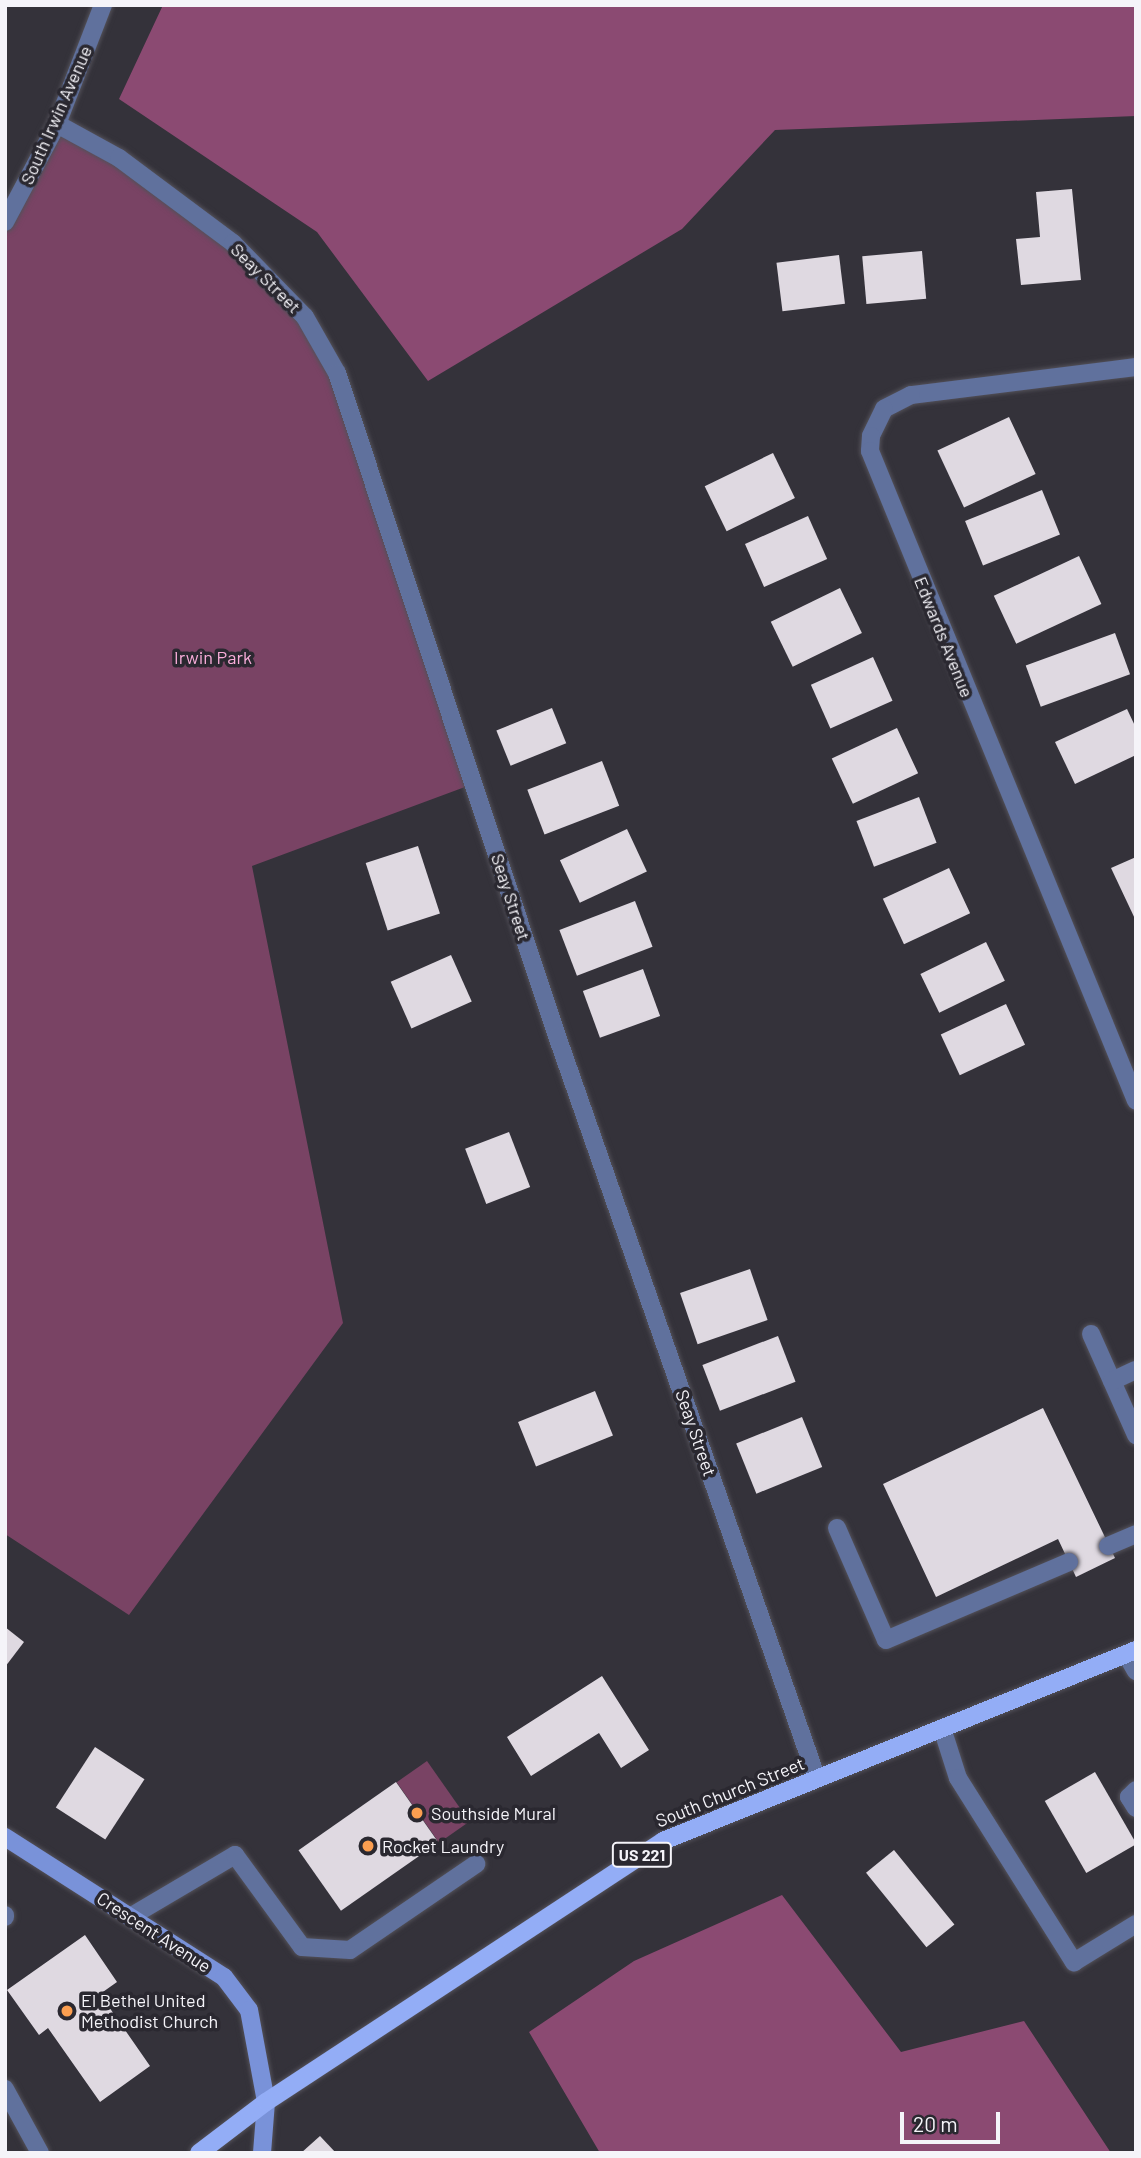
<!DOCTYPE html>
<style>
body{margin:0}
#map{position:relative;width:1141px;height:2158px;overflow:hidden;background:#34323a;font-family:Barlow,sans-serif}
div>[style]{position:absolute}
.green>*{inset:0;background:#794364;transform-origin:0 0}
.forest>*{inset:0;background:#8b4a72}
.building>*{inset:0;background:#dfd9e1;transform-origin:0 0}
.roads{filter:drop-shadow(0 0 2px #535159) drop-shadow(0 0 2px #535159)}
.lane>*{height:18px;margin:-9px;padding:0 9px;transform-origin:9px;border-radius:9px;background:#60719d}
.street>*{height:18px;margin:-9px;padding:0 9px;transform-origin:9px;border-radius:9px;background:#60719d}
.secondary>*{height:18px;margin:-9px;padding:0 9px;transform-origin:9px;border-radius:9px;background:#7992d9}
.primary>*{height:18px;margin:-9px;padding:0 9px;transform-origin:9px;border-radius:9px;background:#93adf6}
.dots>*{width:19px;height:19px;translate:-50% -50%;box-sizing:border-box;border:4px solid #2a2830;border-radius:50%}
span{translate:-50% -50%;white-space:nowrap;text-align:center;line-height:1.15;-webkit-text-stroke:7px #2a2830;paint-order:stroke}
.shield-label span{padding:2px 5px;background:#2a2830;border:2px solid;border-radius:5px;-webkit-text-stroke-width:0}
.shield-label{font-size:16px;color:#f5f4f9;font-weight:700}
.street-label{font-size:18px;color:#f5f4f9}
.park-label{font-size:18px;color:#f9adda}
.poi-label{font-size:18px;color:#f5f4f9}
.left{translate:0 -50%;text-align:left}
.frame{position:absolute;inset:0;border:7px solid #f5f4f9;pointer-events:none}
.scale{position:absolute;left:900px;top:2112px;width:100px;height:32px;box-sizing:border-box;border:4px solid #f5f4f9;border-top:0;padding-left:9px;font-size:21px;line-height:24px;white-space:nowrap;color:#f5f4f9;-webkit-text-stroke:5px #2a2830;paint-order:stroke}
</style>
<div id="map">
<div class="green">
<div style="clip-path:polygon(57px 124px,178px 199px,322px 344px,473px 784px,252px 866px,343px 1323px,129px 1615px,5px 1534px,5px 222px)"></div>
<div style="left:427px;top:1761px;width:74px;height:37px;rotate:55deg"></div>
</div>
<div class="forest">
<div style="clip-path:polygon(163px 5px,1136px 5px,1136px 116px,775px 130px,682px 229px,428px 381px,317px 232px,119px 99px)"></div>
<div style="clip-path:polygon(782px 1895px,901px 2052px,1024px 2021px,1111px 2153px,600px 2153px,529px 2032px,634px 1961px)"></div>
</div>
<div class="building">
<div style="clip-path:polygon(1072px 189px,1081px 280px,1021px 285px,1016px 239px,1040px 237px,1036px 192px)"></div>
<div style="left:922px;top:251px;width:48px;height:60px;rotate:85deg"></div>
<div style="left:839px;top:255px;width:49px;height:63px;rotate:83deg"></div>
<div style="left:1009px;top:417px;width:63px;height:79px;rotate:65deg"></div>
<div style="left:773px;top:453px;width:50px;height:76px;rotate:64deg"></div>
<div style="left:1042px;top:490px;width:48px;height:83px;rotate:68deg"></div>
<div style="left:808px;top:516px;width:47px;height:69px;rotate:66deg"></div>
<div style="left:1079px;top:556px;width:53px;height:94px;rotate:65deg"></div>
<div style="left:840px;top:588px;width:50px;height:77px;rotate:64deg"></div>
<div style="left:1115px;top:633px;width:44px;height:95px;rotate:70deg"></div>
<div style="left:873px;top:657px;width:48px;height:68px;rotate:66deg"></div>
<div style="left:552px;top:708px;width:38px;height:60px;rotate:68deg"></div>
<div style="clip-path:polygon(1127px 709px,1136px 728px,1136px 755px,1075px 784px,1055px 742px)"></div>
<div style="left:897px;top:728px;width:50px;height:72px;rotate:65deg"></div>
<div style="left:602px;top:761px;width:48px;height:80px;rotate:69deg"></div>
<div style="left:919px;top:797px;width:49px;height:67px;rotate:69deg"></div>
<div style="left:627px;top:829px;width:47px;height:74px;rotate:65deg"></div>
<div style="left:418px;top:846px;width:71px;height:55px;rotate:72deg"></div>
<div style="clip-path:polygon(1136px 857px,1136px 921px,1111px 868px)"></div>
<div style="left:949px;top:868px;width:50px;height:73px;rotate:65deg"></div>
<div style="left:635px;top:901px;width:49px;height:81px;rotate:69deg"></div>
<div style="left:986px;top:942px;width:43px;height:73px;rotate:64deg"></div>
<div style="left:451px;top:955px;width:51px;height:66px;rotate:66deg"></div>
<div style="left:643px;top:969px;width:50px;height:64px;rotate:70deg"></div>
<div style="left:1006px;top:1004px;width:45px;height:72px;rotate:65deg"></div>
<div style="left:509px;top:1132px;width:59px;height:47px;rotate:69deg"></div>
<div style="left:750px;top:1269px;width:54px;height:74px;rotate:71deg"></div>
<div style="left:778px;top:1336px;width:49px;height:81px;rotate:69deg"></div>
<div style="left:595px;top:1391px;width:48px;height:83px;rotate:68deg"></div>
<div style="clip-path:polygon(1043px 1408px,1115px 1558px,1076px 1577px,1058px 1539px,936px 1597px,883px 1484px)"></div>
<div style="left:802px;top:1417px;width:54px;height:71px;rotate:68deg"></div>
<div style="clip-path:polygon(5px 1627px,24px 1642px,5px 1667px)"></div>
<div style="clip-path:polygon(602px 1676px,649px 1750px,621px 1768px,599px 1733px,531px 1776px,507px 1737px)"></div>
<div style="left:95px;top:1747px;width:59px;height:72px;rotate:33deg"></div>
<div style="left:1095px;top:1772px;width:83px;height:58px;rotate:60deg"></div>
<div style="left:396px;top:1782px;width:74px;height:119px;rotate:55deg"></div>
<div style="left:894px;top:1850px;width:96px;height:36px;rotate:51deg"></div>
<div style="clip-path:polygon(85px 1935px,117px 1982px,100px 1994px,150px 2066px,100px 2102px,48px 2028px,39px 2035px,7px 1990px)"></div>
<div style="clip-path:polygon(320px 2136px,336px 2153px,301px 2153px)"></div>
</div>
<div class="roads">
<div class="lane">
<div style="left:1091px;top:1334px;width:111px;rotate:66deg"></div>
<div style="left:1112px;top:1381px;width:26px;rotate:-25deg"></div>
<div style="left:837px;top:1528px;width:122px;rotate:66.4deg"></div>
<div style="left:886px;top:1640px;width:199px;rotate:-23.1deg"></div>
<div style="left:1108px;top:1546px;width:30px;rotate:-23deg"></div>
<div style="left:942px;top:1728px;width:52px;rotate:72.3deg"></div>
<div style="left:958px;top:1778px;width:218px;rotate:57.8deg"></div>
<div style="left:1074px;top:1962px;width:73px;rotate:-31.5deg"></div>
<div style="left:1136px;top:1790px;width:10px;rotate:135deg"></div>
<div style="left:1129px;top:1797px;width:13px;rotate:58deg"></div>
<div style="left:5px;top:1915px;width:2px;rotate:90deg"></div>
<div style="left:130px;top:1917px;width:122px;rotate:-30.6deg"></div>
<div style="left:235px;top:1855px;width:114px;rotate:53.9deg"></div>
<div style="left:302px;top:1947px;width:48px;rotate:3.6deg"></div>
<div style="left:350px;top:1950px;width:153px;rotate:-34.3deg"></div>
<div style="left:5px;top:2089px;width:73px;rotate:61.3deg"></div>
</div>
<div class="street">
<div style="left:57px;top:124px;width:71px;rotate:28.7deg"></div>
<div style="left:119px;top:158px;width:142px;rotate:36.7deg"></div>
<div style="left:233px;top:243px;width:103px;rotate:45.8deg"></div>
<div style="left:305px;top:317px;width:64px;rotate:60.3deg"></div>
<div style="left:337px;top:373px;width:699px;rotate:71.64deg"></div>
<div style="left:557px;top:1036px;width:787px;rotate:70.71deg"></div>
<div style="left:5px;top:222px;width:111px;rotate:-62deg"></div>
<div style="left:57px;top:124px;width:128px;rotate:-68.9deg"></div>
<div style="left:1136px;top:367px;width:227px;rotate:172.9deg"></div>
<div style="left:911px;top:395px;width:30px;rotate:153deg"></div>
<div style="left:884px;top:409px;width:30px;rotate:116deg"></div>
<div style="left:871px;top:436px;width:15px;rotate:94deg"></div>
<div style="left:870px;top:451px;width:702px;rotate:67.74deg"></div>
<div style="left:1126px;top:1654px;width:20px;rotate:60deg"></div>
</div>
<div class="secondary">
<div style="left:5px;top:1837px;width:260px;rotate:32.6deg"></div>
<div style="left:224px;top:1977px;width:41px;rotate:52.9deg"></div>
<div style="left:249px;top:2010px;width:94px;rotate:79.5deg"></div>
<div style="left:266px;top:2102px;width:51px;rotate:94.5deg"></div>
</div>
<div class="primary">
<div style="left:199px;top:2153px;width:84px;rotate:-37.3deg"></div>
<div style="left:266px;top:2102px;width:475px;rotate:-33.3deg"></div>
<div style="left:663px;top:1841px;width:510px;rotate:-21.99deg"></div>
</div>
</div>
<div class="dots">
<div style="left:417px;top:1813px;background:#fb9e50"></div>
<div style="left:368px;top:1846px;background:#fb9e50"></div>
<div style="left:67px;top:2011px;background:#fb9e50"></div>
</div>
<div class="shield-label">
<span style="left:642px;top:1855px">US 221</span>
</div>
<div class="street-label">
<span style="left:56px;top:115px;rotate:-66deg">South Irwin Avenue</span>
<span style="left:266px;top:278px;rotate:45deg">Seay Street</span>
<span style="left:944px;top:637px;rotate:68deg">Edwards Avenue</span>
<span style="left:511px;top:897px;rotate:72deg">Seay Street</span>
<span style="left:696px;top:1433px;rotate:71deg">Seay Street</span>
<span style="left:730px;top:1792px;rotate:-22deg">South Church Street</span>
<span style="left:154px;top:1932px;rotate:33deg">Crescent Avenue</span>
</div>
<div class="park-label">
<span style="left:213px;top:657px">Irwin Park</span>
</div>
<div class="poi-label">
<span class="left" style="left:431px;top:1813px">Southside Mural</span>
<span class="left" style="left:382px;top:1846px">Rocket Laundry</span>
<span class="left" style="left:81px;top:2011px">El Bethel United<br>Methodist Church</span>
</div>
<div class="frame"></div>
<div class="scale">20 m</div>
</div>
